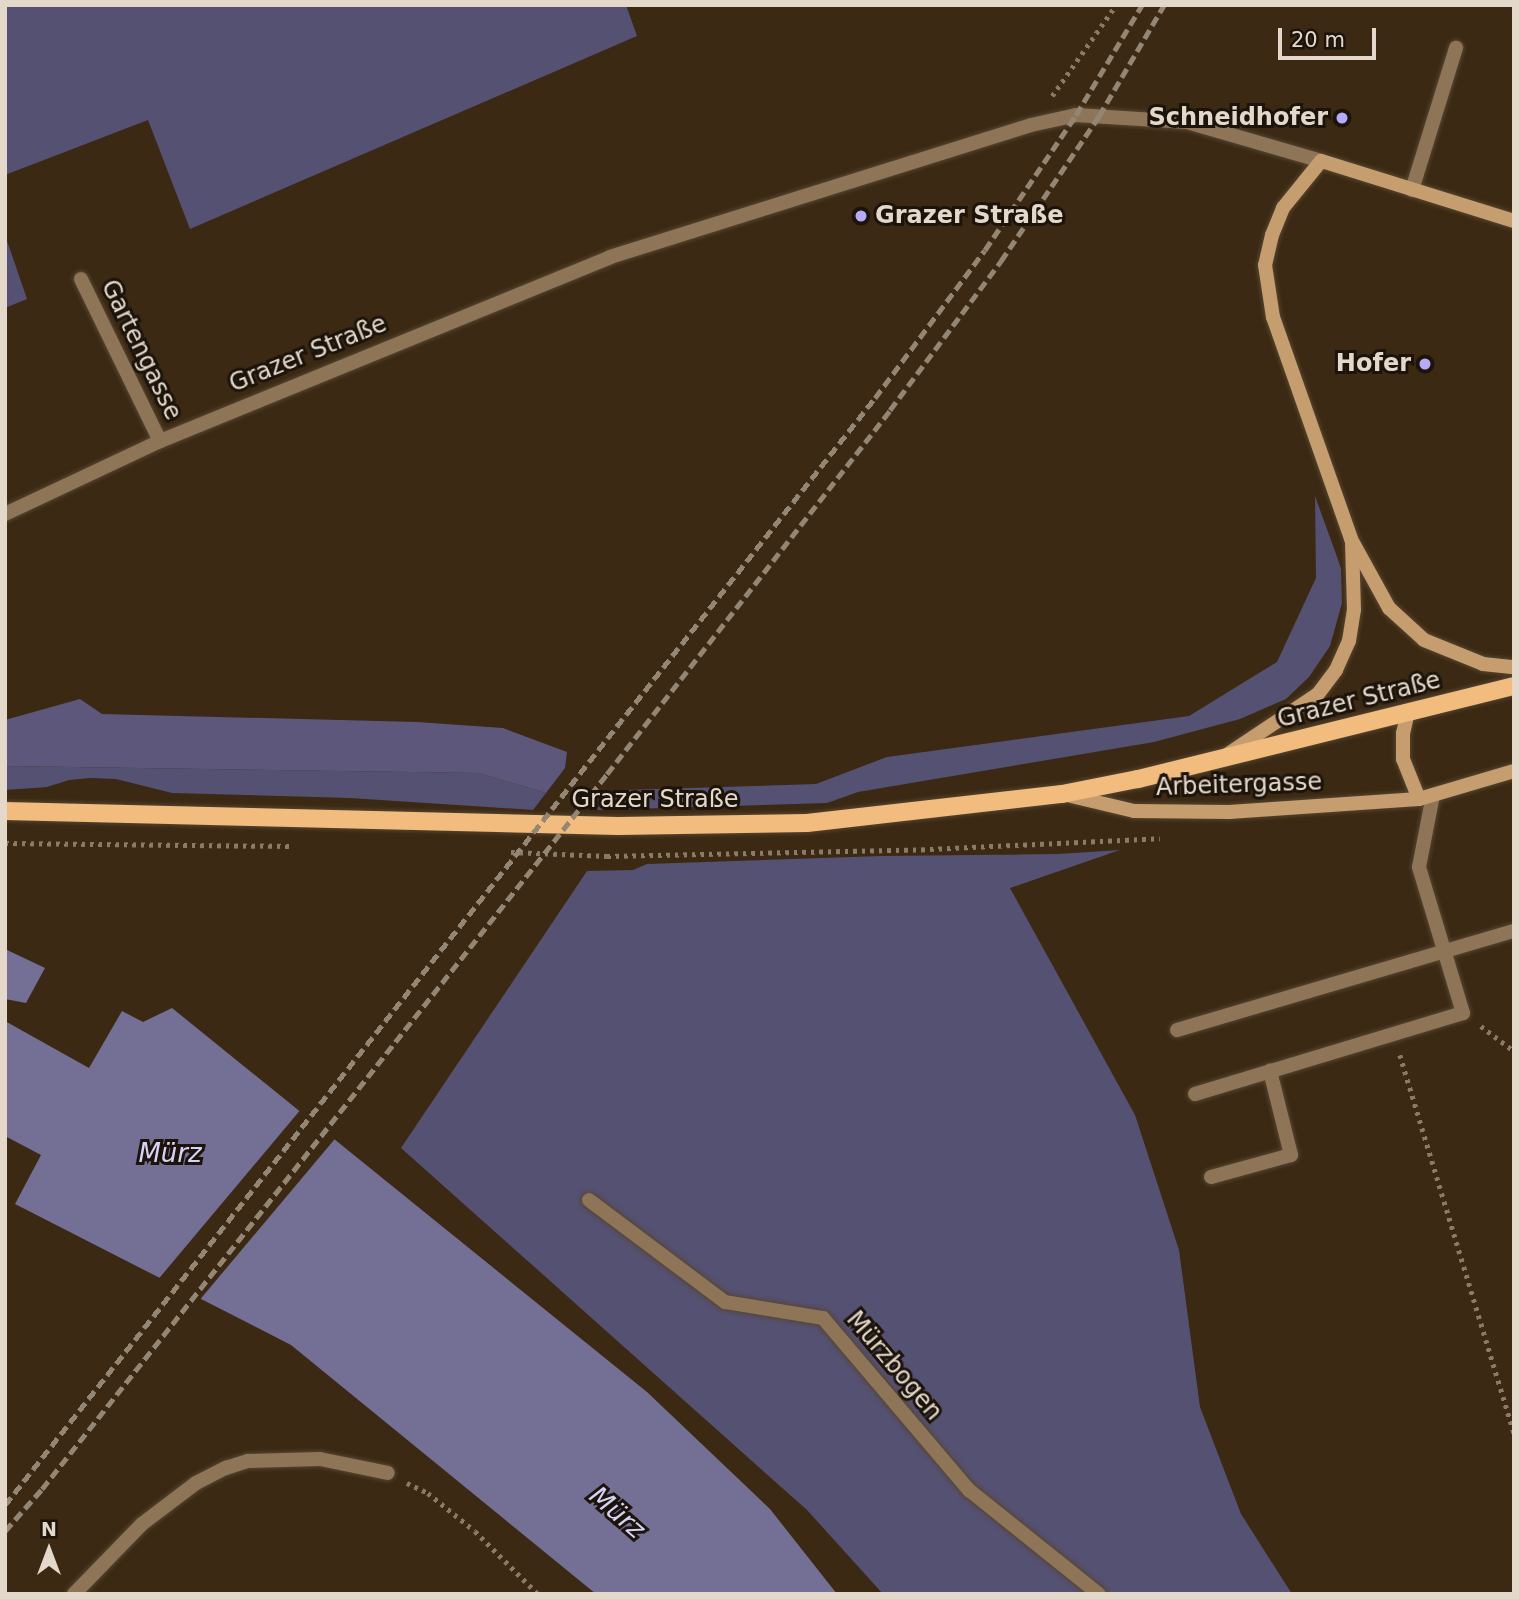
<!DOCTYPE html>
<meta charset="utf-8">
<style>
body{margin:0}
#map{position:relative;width:1519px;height:1599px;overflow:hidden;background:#3b2913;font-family:"DejaVu Sans",sans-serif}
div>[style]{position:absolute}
.green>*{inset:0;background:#555172}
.forest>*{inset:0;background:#5c577b}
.water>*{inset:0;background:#746f94}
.pier>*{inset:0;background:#3b2913;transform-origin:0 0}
.path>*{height:4.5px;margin-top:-2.25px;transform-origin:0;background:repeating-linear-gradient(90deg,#8a7b69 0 3.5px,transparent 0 8.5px)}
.roads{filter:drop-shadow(0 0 2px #564530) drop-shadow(0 0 2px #564530)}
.lane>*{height:14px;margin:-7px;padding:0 7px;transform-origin:7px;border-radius:7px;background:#8f7558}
.street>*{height:14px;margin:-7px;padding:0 7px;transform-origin:7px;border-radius:7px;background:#8f7558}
.secondary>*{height:14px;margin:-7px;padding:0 7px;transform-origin:7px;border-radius:7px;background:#c69d6e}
.primary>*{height:18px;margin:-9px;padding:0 9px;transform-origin:9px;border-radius:9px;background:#f1bc7e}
.rail>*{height:5px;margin-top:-2.5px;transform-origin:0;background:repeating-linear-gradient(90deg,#948674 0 10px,transparent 0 15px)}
.dots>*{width:19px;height:19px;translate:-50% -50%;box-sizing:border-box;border:4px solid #1c140a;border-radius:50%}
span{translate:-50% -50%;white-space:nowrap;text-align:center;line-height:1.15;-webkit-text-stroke:6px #1c140a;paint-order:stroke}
.poi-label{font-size:24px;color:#e4d8cb;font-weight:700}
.right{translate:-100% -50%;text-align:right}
.left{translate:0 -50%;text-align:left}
.street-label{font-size:24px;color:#e4d8cb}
.water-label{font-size:26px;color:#d6d2f8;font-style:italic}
.frame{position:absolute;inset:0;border:7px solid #e4d8cb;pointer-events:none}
.north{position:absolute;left:14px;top:1515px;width:70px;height:70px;-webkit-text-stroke:5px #1c140a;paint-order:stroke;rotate:0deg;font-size:19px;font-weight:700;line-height:28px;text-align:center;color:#e4d8cb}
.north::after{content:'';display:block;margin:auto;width:24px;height:32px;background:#e4d8cb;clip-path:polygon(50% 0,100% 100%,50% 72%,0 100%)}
.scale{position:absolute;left:1278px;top:28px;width:98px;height:32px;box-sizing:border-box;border:4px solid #e4d8cb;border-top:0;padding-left:9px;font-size:21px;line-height:24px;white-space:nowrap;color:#e4d8cb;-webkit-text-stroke:5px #1c140a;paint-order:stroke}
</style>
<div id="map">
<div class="green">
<div style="clip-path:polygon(5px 5px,626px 5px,637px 36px,190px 229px,148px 120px,5px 175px)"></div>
<div style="clip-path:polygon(5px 235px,27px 299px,5px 308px)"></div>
<div style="clip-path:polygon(1315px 496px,1341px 568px,1342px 603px,1330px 646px,1309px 677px,1286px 699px,1240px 719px,1154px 742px,858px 792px,827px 803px,596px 810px,611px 793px,625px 790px,816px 784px,887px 757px,1189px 716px,1277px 662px,1316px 578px)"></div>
<div style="clip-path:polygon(5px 766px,478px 773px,546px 793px,533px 810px,350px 798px,172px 793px,116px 779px,90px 778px,69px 780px,47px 787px,5px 790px)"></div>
<div style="clip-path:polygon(1120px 850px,1010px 888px,1135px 1115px,1179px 1250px,1200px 1407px,1241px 1514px,1292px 1594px,883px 1594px,807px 1510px,401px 1148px,587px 871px,633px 870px,647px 864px,882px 856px,1058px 854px)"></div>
</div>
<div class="forest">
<div style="clip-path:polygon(80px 699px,102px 714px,417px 722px,503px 728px,567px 752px,565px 768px,546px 793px,478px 773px,5px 766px,5px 720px)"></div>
</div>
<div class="water">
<div style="clip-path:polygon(5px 949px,45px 968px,26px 1003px,5px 999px)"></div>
<div style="clip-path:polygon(172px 1008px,647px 1392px,770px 1509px,837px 1594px,596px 1594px,291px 1345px,15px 1204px,41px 1155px,5px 1136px,5px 1021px,89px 1068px,122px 1011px,143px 1022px)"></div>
</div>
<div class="pier">
<div style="left:302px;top:1108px;width:45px;height:224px;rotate:40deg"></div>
</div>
<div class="path">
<div style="left:1052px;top:96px;width:111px;rotate:-54.9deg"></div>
<div style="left:5px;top:843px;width:284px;rotate:0.6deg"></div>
<div style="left:511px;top:852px;width:96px;rotate:2.4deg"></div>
<div style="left:607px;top:856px;width:323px;rotate:-1.2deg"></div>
<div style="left:930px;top:849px;width:230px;rotate:-2.7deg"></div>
<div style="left:1481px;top:1026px;width:41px;rotate:37.1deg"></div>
<div style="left:1400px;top:1055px;width:395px;rotate:73.2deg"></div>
<div style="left:407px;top:1483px;width:23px;rotate:25deg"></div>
<div style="left:428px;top:1493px;width:60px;rotate:39deg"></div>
<div style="left:475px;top:1531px;width:89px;rotate:45deg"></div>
</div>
<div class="roads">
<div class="lane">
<div style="left:1412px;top:190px;width:149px;rotate:-72.8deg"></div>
<div style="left:1177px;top:1030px;width:351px;rotate:-16.4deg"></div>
<div style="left:1195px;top:1094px;width:280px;rotate:-16.8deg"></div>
<div style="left:1463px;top:1013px;width:152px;rotate:-106.8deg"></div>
<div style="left:1419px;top:867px;width:73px;rotate:-79deg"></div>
<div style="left:1211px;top:1177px;width:83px;rotate:-15.4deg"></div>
<div style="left:1291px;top:1155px;width:87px;rotate:-104deg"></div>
<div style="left:589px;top:1200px;width:170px;rotate:36.9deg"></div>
<div style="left:725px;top:1302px;width:99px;rotate:9.3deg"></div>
<div style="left:823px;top:1318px;width:226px;rotate:49.7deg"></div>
<div style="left:969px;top:1490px;width:166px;rotate:38.7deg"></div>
<div style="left:74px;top:1594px;width:98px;rotate:-45.8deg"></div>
<div style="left:142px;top:1524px;width:68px;rotate:-37.2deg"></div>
<div style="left:196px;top:1483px;width:34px;rotate:-27deg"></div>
<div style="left:226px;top:1468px;width:23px;rotate:-18deg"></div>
<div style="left:248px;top:1461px;width:72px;rotate:-1.6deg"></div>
<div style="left:320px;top:1459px;width:69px;rotate:11.6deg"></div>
</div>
<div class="street">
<div style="left:81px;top:279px;width:180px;rotate:64deg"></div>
<div style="left:5px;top:514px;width:171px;rotate:-25.2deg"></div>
<div style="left:160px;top:441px;width:486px;rotate:-22.2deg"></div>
<div style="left:610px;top:257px;width:441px;rotate:-17.4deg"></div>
<div style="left:1031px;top:125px;width:46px;rotate:-12.5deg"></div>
<div style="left:1076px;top:115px;width:111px;rotate:3.6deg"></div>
<div style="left:1187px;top:122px;width:140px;rotate:16.2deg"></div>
</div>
<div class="secondary">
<div style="left:1514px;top:221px;width:202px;rotate:-162.7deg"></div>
<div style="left:1321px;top:161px;width:60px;rotate:129deg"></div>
<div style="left:1283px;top:208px;width:29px;rotate:112deg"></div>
<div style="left:1272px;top:235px;width:31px;rotate:103deg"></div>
<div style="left:1265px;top:265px;width:53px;rotate:81.3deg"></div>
<div style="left:1273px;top:317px;width:235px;rotate:70.6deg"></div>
<div style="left:1351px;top:539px;width:79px;rotate:61.2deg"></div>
<div style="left:1389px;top:608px;width:47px;rotate:42.4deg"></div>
<div style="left:1424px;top:640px;width:64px;rotate:22.1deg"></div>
<div style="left:1483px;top:664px;width:31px;rotate:6deg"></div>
<div style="left:1408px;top:712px;width:22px;rotate:103deg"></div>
<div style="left:1403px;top:733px;width:26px;rotate:90deg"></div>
<div style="left:1403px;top:759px;width:43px;rotate:68.2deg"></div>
<div style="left:1228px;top:754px;width:108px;rotate:-33.7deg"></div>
<div style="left:1318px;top:694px;width:30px;rotate:-53deg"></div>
<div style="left:1336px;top:670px;width:32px;rotate:-66deg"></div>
<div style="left:1349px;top:641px;width:31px;rotate:-81deg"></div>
<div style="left:1354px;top:610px;width:66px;rotate:-91.7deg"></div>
<div style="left:1067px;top:795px;width:69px;rotate:13.4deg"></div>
<div style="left:1134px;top:811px;width:95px;rotate:0.6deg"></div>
<div style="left:1229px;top:812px;width:190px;rotate:-3.9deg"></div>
<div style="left:1419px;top:799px;width:99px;rotate:-16.4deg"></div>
</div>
<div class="primary">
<div style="left:5px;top:811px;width:613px;rotate:1.4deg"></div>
<div style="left:618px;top:826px;width:189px;rotate:-0.9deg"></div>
<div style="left:807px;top:823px;width:257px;rotate:-6.5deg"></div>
<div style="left:1062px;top:794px;width:77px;rotate:-11.2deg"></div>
<div style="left:1138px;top:779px;width:387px;rotate:-13.9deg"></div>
</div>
</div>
<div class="rail">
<div style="left:5px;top:1505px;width:1408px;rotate:-51.84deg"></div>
<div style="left:875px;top:398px;width:184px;rotate:-53.4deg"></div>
<div style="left:985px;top:250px;width:163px;rotate:-56deg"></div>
<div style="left:1076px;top:115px;width:128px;rotate:-59deg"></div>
<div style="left:5px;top:1531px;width:56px;rotate:-48.6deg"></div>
<div style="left:42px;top:1489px;width:911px;rotate:-51.68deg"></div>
<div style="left:607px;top:774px;width:461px;rotate:-52.1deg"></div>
<div style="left:890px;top:410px;width:186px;rotate:-53.3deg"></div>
<div style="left:1001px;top:261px;width:175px;rotate:-55.9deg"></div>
<div style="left:1099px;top:116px;width:129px;rotate:-59.6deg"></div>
</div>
<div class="dots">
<div style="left:1342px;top:118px;background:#b6abf8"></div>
<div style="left:861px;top:216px;background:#b6abf8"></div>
<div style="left:1425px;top:364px;background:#b6abf8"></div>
</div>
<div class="poi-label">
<span class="right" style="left:1328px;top:118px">Schneidhofer</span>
<span class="left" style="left:875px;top:216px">Grazer Straße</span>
<span class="right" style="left:1411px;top:364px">Hofer</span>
</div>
<div class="street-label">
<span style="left:141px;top:350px;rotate:64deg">Gartengasse</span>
<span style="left:308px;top:354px;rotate:-22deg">Grazer Straße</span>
<span style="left:1359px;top:700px;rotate:-14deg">Grazer Straße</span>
<span style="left:1239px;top:785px;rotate:-2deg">Arbeitergasse</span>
<span style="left:655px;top:800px">Grazer Straße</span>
<span style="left:894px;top:1366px;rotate:50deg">Mürzbogen</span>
</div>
<div class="water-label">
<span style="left:170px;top:1154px">Mürz</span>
<span style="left:617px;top:1513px;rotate:41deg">Mürz</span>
</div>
<div class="frame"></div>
<div class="north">N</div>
<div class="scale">20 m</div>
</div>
